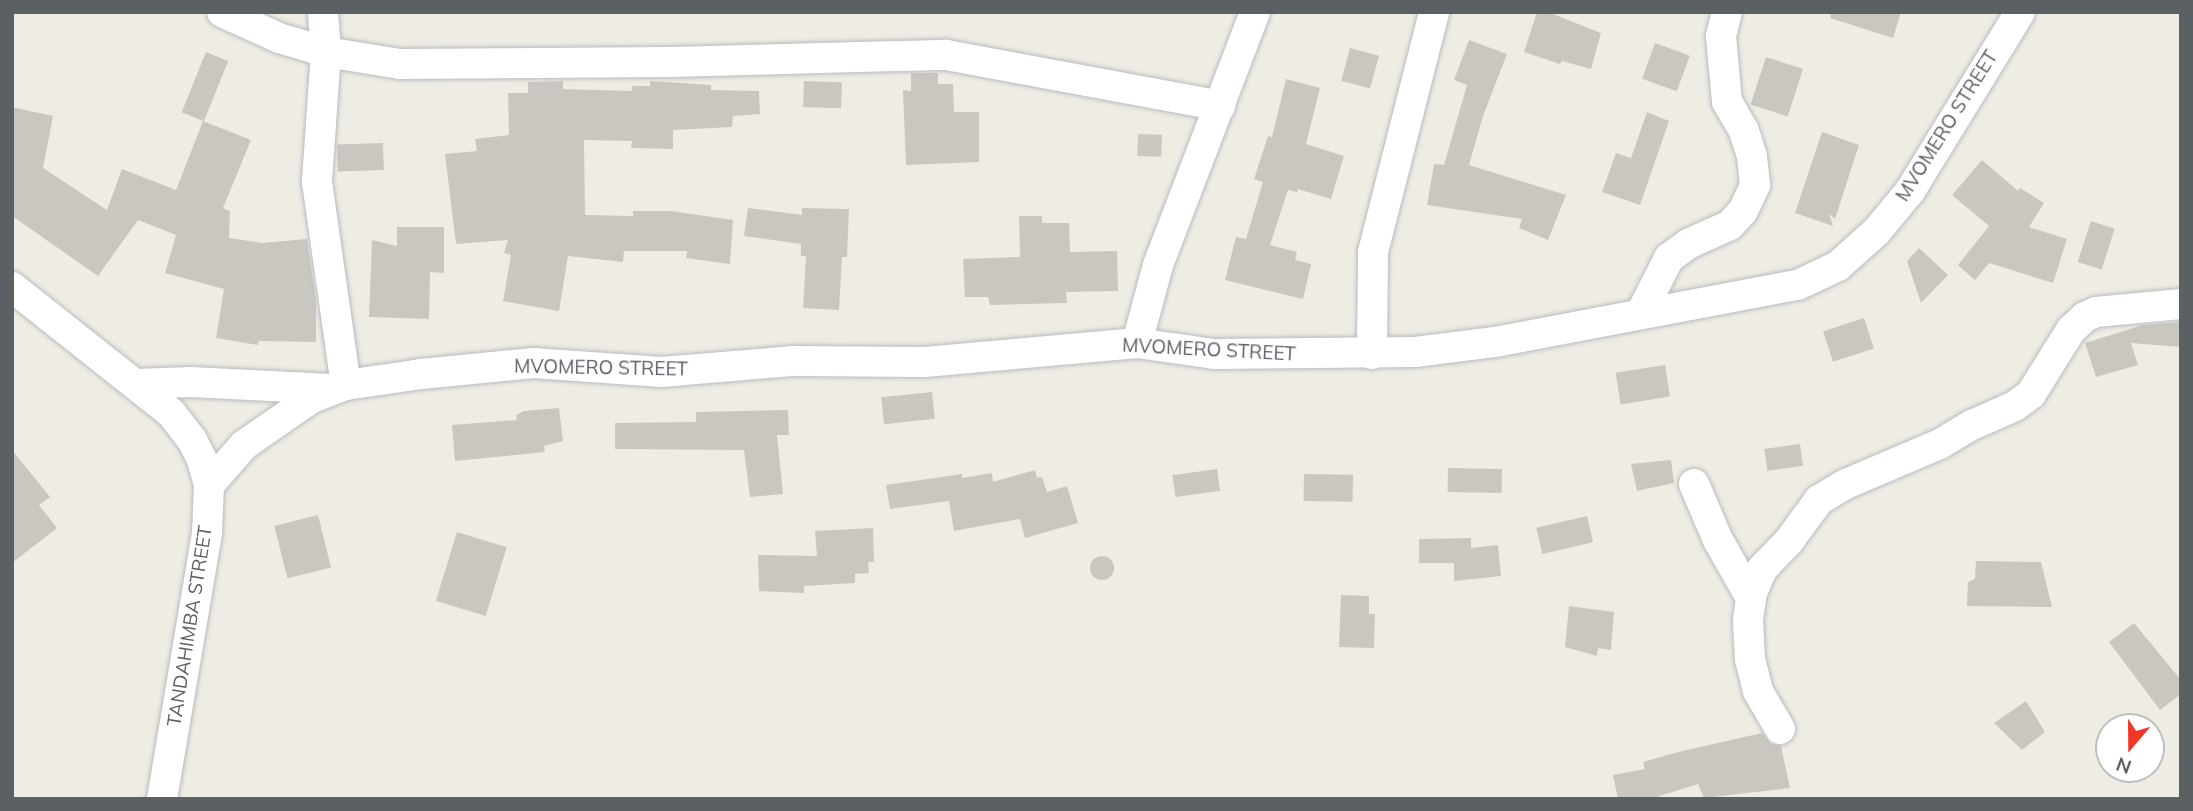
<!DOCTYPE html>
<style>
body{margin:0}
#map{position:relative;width:2193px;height:811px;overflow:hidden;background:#efede3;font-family:Mulish,sans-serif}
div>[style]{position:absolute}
.building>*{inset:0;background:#cac7c0;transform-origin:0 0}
.round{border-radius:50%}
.roads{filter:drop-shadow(0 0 2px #b8bcc0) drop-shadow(0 0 2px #b8bcc0)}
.street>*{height:30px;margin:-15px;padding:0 15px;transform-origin:15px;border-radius:15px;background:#fff}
span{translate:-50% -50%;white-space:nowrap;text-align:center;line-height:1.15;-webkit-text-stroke:5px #fff;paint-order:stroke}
.street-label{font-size:19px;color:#5b6065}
.frame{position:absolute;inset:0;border:14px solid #5b6065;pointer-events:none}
.north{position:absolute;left:2095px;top:713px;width:70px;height:70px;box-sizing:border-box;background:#fff;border:2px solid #bdbfc1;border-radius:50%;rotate:200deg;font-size:19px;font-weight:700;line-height:28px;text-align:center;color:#5b6065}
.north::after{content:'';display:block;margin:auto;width:24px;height:32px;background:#f33726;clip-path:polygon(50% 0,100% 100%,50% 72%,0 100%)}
</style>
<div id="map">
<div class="building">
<div style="clip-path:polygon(1537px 12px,1548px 12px,1601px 33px,1591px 69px,1562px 61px,1560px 64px,1524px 52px)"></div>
<div style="clip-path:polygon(1831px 12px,1901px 12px,1893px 38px,1830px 18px)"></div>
<div style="clip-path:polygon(1469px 40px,1507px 54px,1483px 116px,1469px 165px,1566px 195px,1548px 240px,1519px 228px,1522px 219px,1427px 205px,1434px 164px,1444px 165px,1467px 85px,1454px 80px)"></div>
<div style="left:1655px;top:43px;width:37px;height:38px;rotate:20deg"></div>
<div style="left:1350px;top:48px;width:30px;height:34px;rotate:15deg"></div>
<div style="left:206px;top:52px;width:24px;height:65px;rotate:22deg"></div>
<div style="left:1766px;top:57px;width:39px;height:50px;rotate:18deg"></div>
<div style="clip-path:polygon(911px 73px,938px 73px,938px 84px,953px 84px,954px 112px,979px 112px,979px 162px,906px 165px,903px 90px,911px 91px)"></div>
<div style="clip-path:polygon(1286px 79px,1320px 88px,1306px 144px,1344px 156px,1331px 199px,1298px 189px,1297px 192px,1288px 190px,1270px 245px,1297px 252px,1295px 260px,1311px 264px,1303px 299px,1225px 280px,1236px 237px,1246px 239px,1263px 182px,1254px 179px,1268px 136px,1272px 137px)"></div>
<div style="clip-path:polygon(563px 81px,563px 89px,632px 91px,632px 86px,650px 86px,650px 81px,711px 85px,711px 90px,759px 91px,760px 114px,733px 116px,732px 127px,673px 130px,673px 149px,631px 148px,632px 141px,584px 140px,585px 215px,633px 216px,633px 211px,671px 211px,733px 220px,730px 264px,686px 258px,687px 251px,624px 251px,623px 262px,568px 256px,559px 311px,503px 301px,511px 255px,504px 253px,508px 240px,456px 244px,445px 154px,477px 151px,475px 139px,509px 135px,508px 93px,528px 93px,528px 82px)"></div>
<div style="left:804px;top:81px;width:38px;height:26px;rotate:2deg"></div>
<div style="clip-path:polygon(12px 107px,53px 116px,43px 168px,107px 210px,122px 169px,176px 190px,203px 121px,251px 140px,223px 208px,230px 211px,229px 238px,262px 243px,307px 239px,316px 300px,316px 342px,259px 341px,258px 345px,216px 338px,224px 289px,165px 273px,176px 235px,138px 220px,98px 276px,12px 216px)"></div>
<div style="clip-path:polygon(1647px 112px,1669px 121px,1640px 205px,1602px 192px,1616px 153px,1631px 158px)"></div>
<div style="clip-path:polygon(1822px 132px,1859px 145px,1835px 219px,1829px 214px,1833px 226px,1795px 213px)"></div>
<div style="left:1138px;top:134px;width:24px;height:22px;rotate:2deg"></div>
<div style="left:383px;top:143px;width:27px;height:46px;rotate:88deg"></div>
<div style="clip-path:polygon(1982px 160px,2018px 191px,2020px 188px,2044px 203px,2029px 227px,2067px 239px,2053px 283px,1989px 263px,1975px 280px,1958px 265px,1989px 226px,1952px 195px)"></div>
<div style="clip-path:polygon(748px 208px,802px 215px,802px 208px,849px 209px,847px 257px,842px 257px,839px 310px,803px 308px,806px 256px,801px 256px,801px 244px,744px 236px)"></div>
<div style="clip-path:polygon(1019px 216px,1042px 216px,1042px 223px,1069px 223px,1070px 252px,1117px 251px,1118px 291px,1066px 292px,1067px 303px,990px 305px,988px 297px,965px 297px,963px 259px,1020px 257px)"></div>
<div style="left:2091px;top:221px;width:25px;height:43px;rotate:18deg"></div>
<div style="clip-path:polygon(397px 227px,444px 227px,444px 273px,430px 272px,429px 319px,369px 317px,372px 240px,397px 246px)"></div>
<div style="clip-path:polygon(1919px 248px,1948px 275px,1921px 303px,1907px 261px)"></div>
<div style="left:1864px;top:318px;width:32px;height:43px;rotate:72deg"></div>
<div style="clip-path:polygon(2181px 322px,2181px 347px,2131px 343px,2138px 365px,2096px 377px,2085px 343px,2143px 325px)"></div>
<div style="left:1665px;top:365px;width:32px;height:50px;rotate:81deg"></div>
<div style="left:932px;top:392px;width:27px;height:51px;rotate:84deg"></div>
<div style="clip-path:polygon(559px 408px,563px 441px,544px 446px,545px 452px,455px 461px,452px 425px,517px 420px,516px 415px,524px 411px)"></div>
<div style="clip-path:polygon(788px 410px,789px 435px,777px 435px,783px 494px,750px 497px,744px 450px,615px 449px,615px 423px,696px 422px,696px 412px)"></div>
<div style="left:1800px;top:444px;width:22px;height:36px;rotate:82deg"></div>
<div style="clip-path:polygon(12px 450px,50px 497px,39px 505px,57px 528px,12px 563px)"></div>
<div style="clip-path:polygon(1671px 460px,1674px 483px,1637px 491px,1631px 464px)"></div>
<div style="left:1448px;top:468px;width:54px;height:24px;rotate:1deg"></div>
<div style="left:1217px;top:469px;width:22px;height:45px;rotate:82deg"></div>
<div style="clip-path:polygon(1035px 470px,1037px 478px,1042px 477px,1047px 492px,1067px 486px,1078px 523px,1025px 538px,1020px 519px,954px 531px,949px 501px,890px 509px,886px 485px,962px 474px,962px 478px,992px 473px,993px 482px)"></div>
<div style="left:1304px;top:474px;width:49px;height:27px;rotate:1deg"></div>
<div style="left:318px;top:515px;width:54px;height:45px;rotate:76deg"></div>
<div style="left:1587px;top:516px;width:27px;height:52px;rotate:77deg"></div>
<div style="clip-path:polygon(873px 528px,874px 562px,868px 562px,869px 573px,855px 574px,855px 583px,804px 586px,804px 593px,759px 591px,758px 555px,817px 556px,815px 531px)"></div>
<div style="left:457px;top:532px;width:52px;height:72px;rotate:17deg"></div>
<div style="clip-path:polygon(1471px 538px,1471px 548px,1498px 545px,1501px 576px,1454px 581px,1454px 563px,1419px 563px,1419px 539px)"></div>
<div class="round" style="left:1090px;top:556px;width:24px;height:24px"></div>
<div style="clip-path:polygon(1976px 561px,2041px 562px,2052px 607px,1967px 606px,1968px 582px,1975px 579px)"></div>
<div style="clip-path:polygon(1341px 595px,1369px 596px,1369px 614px,1375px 614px,1374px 648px,1339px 647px)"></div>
<div style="clip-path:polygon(1569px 606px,1614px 612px,1611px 650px,1598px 648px,1597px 656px,1565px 647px)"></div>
<div style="clip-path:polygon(2134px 623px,2181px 680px,2181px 694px,2160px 710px,2109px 642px)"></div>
<div style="clip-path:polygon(2026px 701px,2045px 732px,2022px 750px,1994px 723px)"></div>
<div style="clip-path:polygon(1762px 733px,1771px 744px,1781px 746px,1790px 788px,1704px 798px,1698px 784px,1650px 799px,1618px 799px,1613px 775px,1645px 769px,1643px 762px,1678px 752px)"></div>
</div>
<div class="roads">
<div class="street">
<div style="left:222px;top:12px;width:63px;rotate:24.5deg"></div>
<div style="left:279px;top:38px;width:49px;rotate:16.6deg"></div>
<div style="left:326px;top:52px;width:75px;rotate:9.2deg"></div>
<div style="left:400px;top:64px;width:271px;rotate:-0.4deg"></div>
<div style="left:671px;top:62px;width:275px;rotate:-1.5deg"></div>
<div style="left:946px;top:55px;width:279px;rotate:10.5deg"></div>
<div style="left:323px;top:12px;width:40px;rotate:85.7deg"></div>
<div style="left:326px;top:52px;width:130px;rotate:94deg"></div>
<div style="left:317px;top:182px;width:205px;rotate:81.9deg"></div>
<div style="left:12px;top:287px;width:203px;rotate:38.4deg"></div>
<div style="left:171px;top:413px;width:34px;rotate:52deg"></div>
<div style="left:192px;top:440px;width:22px;rotate:63deg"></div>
<div style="left:202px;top:460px;width:26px;rotate:74deg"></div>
<div style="left:209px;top:485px;width:48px;rotate:92.4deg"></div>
<div style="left:207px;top:533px;width:270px;rotate:99.6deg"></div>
<div style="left:1641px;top:313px;width:62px;rotate:-63deg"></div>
<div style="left:1669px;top:258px;width:24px;rotate:-36deg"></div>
<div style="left:1688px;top:244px;width:46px;rotate:-24.3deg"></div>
<div style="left:1730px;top:225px;width:19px;rotate:-47deg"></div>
<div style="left:1743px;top:211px;width:29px;rotate:-65deg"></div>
<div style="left:1755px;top:185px;width:29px;rotate:-96deg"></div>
<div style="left:1752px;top:156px;width:26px;rotate:-108deg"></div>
<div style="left:1744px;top:131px;width:34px;rotate:-120deg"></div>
<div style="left:1727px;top:102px;width:66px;rotate:-95.2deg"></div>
<div style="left:1721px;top:36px;width:25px;rotate:-76deg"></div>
<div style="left:1137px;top:343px;width:81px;rotate:-74.9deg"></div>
<div style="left:1158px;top:265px;width:271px;rotate:-69deg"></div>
<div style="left:1372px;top:354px;width:102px;rotate:-89.4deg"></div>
<div style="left:1373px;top:252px;width:248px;rotate:-75.7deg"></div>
<div style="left:136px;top:384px;width:55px;rotate:-2.1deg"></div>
<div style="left:191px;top:382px;width:140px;rotate:2.9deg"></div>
<div style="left:1694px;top:484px;width:61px;rotate:66.8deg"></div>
<div style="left:1718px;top:540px;width:67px;rotate:60.4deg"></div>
<div style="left:209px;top:485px;width:53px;rotate:-48.8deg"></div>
<div style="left:244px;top:445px;width:83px;rotate:-34.7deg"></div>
<div style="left:312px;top:398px;width:36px;rotate:-21deg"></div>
<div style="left:346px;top:385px;width:76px;rotate:-8.3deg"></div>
<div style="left:421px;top:374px;width:113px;rotate:-5.6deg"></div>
<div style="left:533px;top:363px;width:129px;rotate:4deg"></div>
<div style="left:662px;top:372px;width:130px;rotate:-4.8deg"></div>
<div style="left:792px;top:361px;width:133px;rotate:0.4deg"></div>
<div style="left:925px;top:362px;width:213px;rotate:-5.1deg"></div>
<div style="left:1137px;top:343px;width:78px;rotate:8.1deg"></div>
<div style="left:1214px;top:354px;width:201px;rotate:-0.6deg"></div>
<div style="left:1415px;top:352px;width:81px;rotate:-7.1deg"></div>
<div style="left:1495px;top:342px;width:308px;rotate:-10.7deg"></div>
<div style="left:1798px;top:285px;width:44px;rotate:-25.4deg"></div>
<div style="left:1838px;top:266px;width:52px;rotate:-41.9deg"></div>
<div style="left:1877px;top:231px;width:52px;rotate:-50.5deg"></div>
<div style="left:1910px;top:191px;width:210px;rotate:-58.4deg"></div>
<div style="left:1780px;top:729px;width:44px;rotate:-120.1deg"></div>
<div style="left:1758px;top:691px;width:32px;rotate:-104deg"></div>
<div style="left:1750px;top:660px;width:40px;rotate:-92.9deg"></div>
<div style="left:1748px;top:620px;width:27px;rotate:-82deg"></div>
<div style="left:1752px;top:593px;width:26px;rotate:-67deg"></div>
<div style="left:1762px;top:569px;width:39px;rotate:-46deg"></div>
<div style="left:1789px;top:541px;width:51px;rotate:-53.8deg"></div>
<div style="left:1819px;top:500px;width:31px;rotate:-31deg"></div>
<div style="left:1846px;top:484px;width:102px;rotate:-23.1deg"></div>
<div style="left:1940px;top:444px;width:37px;rotate:-31deg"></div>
<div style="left:1972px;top:425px;width:47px;rotate:-23.8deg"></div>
<div style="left:2015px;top:406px;width:20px;rotate:-37deg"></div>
<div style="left:2031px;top:394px;width:75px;rotate:-58deg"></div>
<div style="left:2071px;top:330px;width:19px;rotate:-43deg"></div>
<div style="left:2085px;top:317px;width:12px;rotate:-24deg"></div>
<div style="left:2096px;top:312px;width:85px;rotate:-5.4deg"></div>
</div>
</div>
<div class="street-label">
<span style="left:1947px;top:126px;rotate:-58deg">MVOMERO STREET</span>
<span style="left:1209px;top:350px;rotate:3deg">MVOMERO STREET</span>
<span style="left:601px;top:368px;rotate:1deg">MVOMERO STREET</span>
<span style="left:190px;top:626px;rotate:-81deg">TANDAHIMBA STREET</span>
</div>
<div class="frame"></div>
<div class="north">N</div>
</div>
